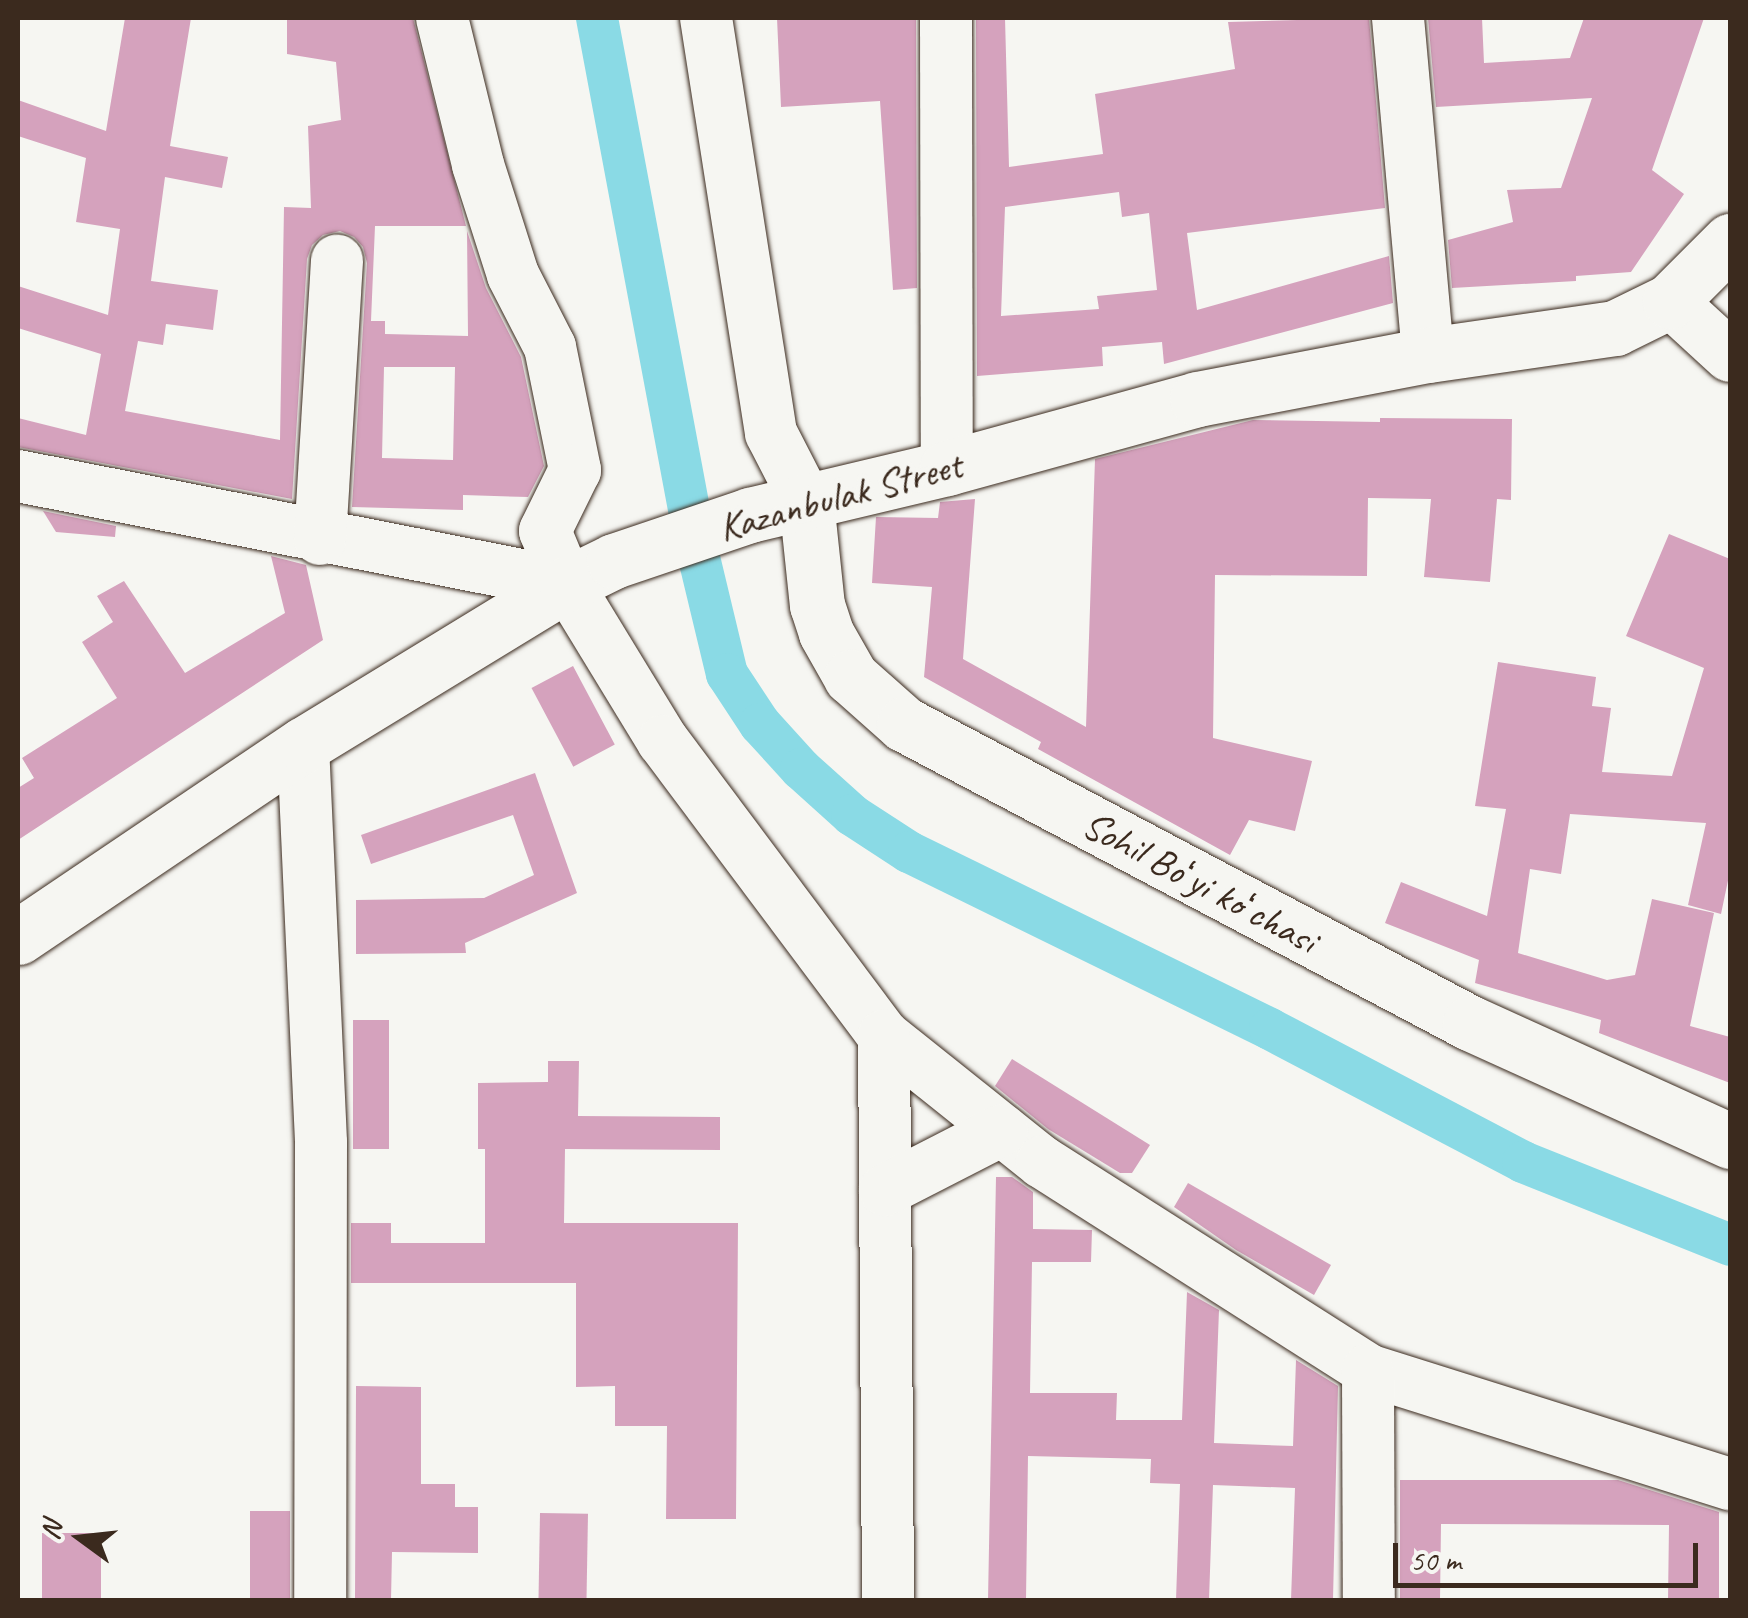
<!DOCTYPE html>
<meta charset="utf-8">
<style>
body{margin:0}
#map{position:relative;width:1748px;height:1618px;overflow:hidden;background:#f6f6f2;font-family:Caveat,sans-serif}
div>[style]{position:absolute}
.canal>*{height:42px;margin:-21px;padding:0 21px;transform-origin:21px;border-radius:21px;background:#8adae5}
.building>*{inset:0;background:#d5a2bd;transform-origin:0 0}
.roads{filter:drop-shadow(0 0 2px #3b2a1e) drop-shadow(0 0 2px #3b2a1e)}
.minor>*{height:52px;margin:-26px;padding:0 26px;transform-origin:26px;border-radius:26px;background:#f6f6f2}
.major>*{height:55px;margin:-27.5px;padding:0 27.5px;transform-origin:27.5px;border-radius:27.5px;background:#f6f6f2}
span{translate:-50% -50%;white-space:nowrap;text-align:center;line-height:1.15;-webkit-text-stroke:9px #f6f6f2;paint-order:stroke}
.street-label{font-size:40px;color:#3b2a1e}
.frame{position:absolute;inset:0;border:20px solid #3b2a1e;pointer-events:none}
.north{position:absolute;left:30px;top:1488px;width:100px;height:100px;-webkit-text-stroke:8px #f6f6f2;paint-order:stroke;rotate:285deg;font-size:28px;font-weight:700;line-height:40px;text-align:center;color:#3b2a1e}
.north::after{content:'';display:block;margin:auto;width:35px;height:45px;background:#3b2a1e;clip-path:polygon(50% 0,100% 100%,50% 72%,0 100%)}
.scale{position:absolute;left:1393px;top:1543px;width:305px;height:45px;box-sizing:border-box;border:5px solid #3b2a1e;border-top:0;padding-left:12px;font-size:30px;line-height:35px;white-space:nowrap;color:#3b2a1e;-webkit-text-stroke:8px #f6f6f2;paint-order:stroke}
</style>
<div id="map">
<div class="canal">
<div style="left:597px;top:18px;width:532px;rotate:79.39deg"></div>
<div style="left:695px;top:541px;width:137px;rotate:76.5deg"></div>
<div style="left:727px;top:674px;width:60px;rotate:56.6deg"></div>
<div style="left:760px;top:724px;width:61px;rotate:47.7deg"></div>
<div style="left:801px;top:769px;width:69px;rotate:42deg"></div>
<div style="left:852px;top:815px;width:68px;rotate:33deg"></div>
<div style="left:909px;top:852px;width:402px;rotate:26.1deg"></div>
<div style="left:1270px;top:1029px;width:286px;rotate:27.7deg"></div>
<div style="left:1523px;top:1162px;width:223px;rotate:21.8deg"></div>
</div>
<div class="building">
<div style="clip-path:polygon(evenodd,125px 18px,191px 18px,170px 146px,228px 157px,222px 188px,165px 177px,151px 281px,218px 290px,213px 330px,166px 324px,163px 345px,138px 341px,125px 411px,280px 440px,284px 207px,311px 208px,308px 126px,341px 120px,336px 62px,287px 54px,287px 18px,413px 18px,466px 226px,375px 226px,371px 321px,385px 321px,385px 334px,468px 336px,467px 231px,486px 288px,521px 357px,544px 466px,528px 497px,463px 495px,463px 510px,352px 507px,367px 263px,363px 247px,354px 237px,340px 231px,323px 235px,312px 245px,307px 259px,292px 499px,18px 447px,18px 418px,86px 435px,101px 354px,18px 328px,18px 286px,108px 315px,120px 229px,76px 222px,86px 158px,18px 136px,18px 100px,106px 131px,125px 18px,384px 367px,455px 367px,453px 460px,382px 458px,384px 367px)"></div>
<div style="clip-path:polygon(777px 18px,916px 18px,917px 288px,893px 290px,880px 101px,781px 107px)"></div>
<div style="clip-path:polygon(evenodd,976px 18px,1005px 18px,1009px 167px,1103px 154px,1095px 94px,1235px 69px,1228px 22px,1369px 18px,1385px 208px,1187px 233px,1197px 310px,1389px 256px,1393px 303px,1164px 364px,1162px 342px,1102px 347px,1103px 366px,977px 376px,976px 18px,1119px 192px,1122px 217px,1149px 213px,1157px 290px,1097px 296px,1099px 309px,1001px 316px,1005px 207px,1119px 192px)"></div>
<div style="clip-path:polygon(1428px 18px,1482px 18px,1484px 63px,1570px 58px,1584px 18px,1704px 18px,1652px 170px,1684px 194px,1631px 272px,1576px 276px,1576px 281px,1452px 288px,1448px 240px,1513px 222px,1507px 190px,1561px 188px,1592px 98px,1436px 107px)"></div>
<div style="clip-path:polygon(1380px 418px,1512px 419px,1511px 500px,1497px 499px,1490px 582px,1424px 577px,1431px 499px,1368px 498px,1367px 576px,1215px 575px,1213px 738px,1312px 761px,1295px 831px,1249px 820px,1230px 855px,1038px 749px,1041px 742px,924px 677px,932px 587px,872px 583px,876px 517px,938px 518px,940px 502px,975px 499px,963px 659px,1086px 727px,1095px 459px,1253px 420px,1380px 422px)"></div>
<div style="clip-path:polygon(43px 511px,116px 526px,115px 537px,56px 532px)"></div>
<div style="clip-path:polygon(1669px 534px,1730px 559px,1730px 871px,1721px 914px,1688px 905px,1706px 823px,1570px 814px,1561px 874px,1530px 869px,1518px 953px,1607px 980px,1635px 975px,1652px 899px,1714px 913px,1690px 1026px,1730px 1037px,1730px 1083px,1599px 1033px,1601px 1020px,1475px 983px,1479px 960px,1385px 923px,1401px 882px,1487px 916px,1506px 809px,1475px 806px,1498px 662px,1596px 677px,1592px 706px,1611px 708px,1602px 772px,1672px 776px,1704px 668px,1626px 636px)"></div>
<div style="clip-path:polygon(271px 556px,306px 565px,323px 640px,18px 840px,18px 788px,34px 778px,22px 758px,117px 698px,82px 642px,113px 622px,97px 596px,124px 581px,185px 673px,285px 613px)"></div>
<div style="left:573px;top:666px;width:89px;height:47px;rotate:62deg"></div>
<div style="clip-path:polygon(535px 773px,577px 893px,465px 943px,466px 953px,356px 954px,356px 900px,484px 898px,534px 875px,513px 815px,371px 864px,361px 835px)"></div>
<div style="left:353px;top:1020px;width:36px;height:129px"></div>
<div style="clip-path:polygon(1012px 1059px,1150px 1145px,1132px 1173px,1120px 1173px,1048px 1129px,995px 1086px)"></div>
<div style="clip-path:polygon(548px 1061px,579px 1061px,578px 1116px,720px 1117px,720px 1150px,565px 1149px,564px 1223px,738px 1223px,736px 1519px,666px 1519px,667px 1426px,615px 1426px,615px 1386px,576px 1387px,576px 1283px,351px 1283px,351px 1223px,391px 1223px,391px 1243px,485px 1243px,485px 1149px,478px 1149px,478px 1083px,548px 1082px)"></div>
<div style="clip-path:polygon(996px 1177px,1012px 1177px,1033px 1192px,1033px 1229px,1092px 1230px,1091px 1262px,1032px 1262px,1030px 1393px,1117px 1393px,1116px 1420px,1182px 1420px,1187px 1292px,1219px 1310px,1214px 1443px,1293px 1446px,1296px 1360px,1338px 1386px,1333px 1600px,1291px 1600px,1295px 1488px,1213px 1485px,1209px 1600px,1176px 1600px,1180px 1484px,1150px 1483px,1151px 1459px,1028px 1456px,1026px 1600px,988px 1600px)"></div>
<div style="clip-path:polygon(1188px 1183px,1331px 1265px,1314px 1295px,1236px 1250px,1174px 1207px)"></div>
<div style="clip-path:polygon(356px 1386px,421px 1387px,421px 1484px,455px 1484px,455px 1507px,478px 1507px,478px 1553px,392px 1552px,391px 1600px,355px 1600px)"></div>
<div style="clip-path:polygon(1400px 1480px,1618px 1480px,1719px 1512px,1719px 1600px,1668px 1600px,1669px 1525px,1441px 1524px,1440px 1600px,1400px 1600px)"></div>
<div style="left:250px;top:1511px;width:40px;height:89px"></div>
<div style="left:540px;top:1513px;width:48px;height:87px;rotate:1deg"></div>
<div style="left:42px;top:1533px;width:59px;height:67px"></div>
</div>
<div class="roads">
<div class="minor">
<div style="left:442px;top:18px;width:151px;rotate:76.2deg"></div>
<div style="left:478px;top:165px;width:115px;rotate:72.3deg"></div>
<div style="left:513px;top:275px;width:81px;rotate:62.8deg"></div>
<div style="left:550px;top:347px;width:126px;rotate:78.5deg"></div>
<div style="left:575px;top:470px;width:68px;rotate:116.2deg"></div>
<div style="left:545px;top:531px;width:57px;rotate:67.5deg"></div>
<div style="left:567px;top:584px;width:184px;rotate:58.6deg"></div>
<div style="left:663px;top:741px;width:369px;rotate:53.2deg"></div>
<div style="left:884px;top:1036px;width:202px;rotate:38.6deg"></div>
<div style="left:1042px;top:1162px;width:387px;rotate:32.5deg"></div>
<div style="left:1368px;top:1370px;width:380px;rotate:17.5deg"></div>
<div style="left:706px;top:18px;width:420px;rotate:81.1deg"></div>
<div style="left:771px;top:433px;width:76px;rotate:62.8deg"></div>
<div style="left:946px;top:18px;width:450px;rotate:89.9deg"></div>
<div style="left:1398px;top:18px;width:338px;rotate:84.9deg"></div>
<div style="left:1670px;top:301px;width:81px;rotate:42.5deg"></div>
<div style="left:18px;top:476px;width:560px;rotate:11.13deg"></div>
<div style="left:320px;top:539px;width:279px;rotate:-86.5deg"></div>
<div style="left:303px;top:745px;width:398px;rotate:87.4deg"></div>
<div style="left:321px;top:1143px;width:457px;rotate:90.1deg"></div>
<div style="left:884px;top:1036px;width:564px;rotate:89.59deg"></div>
<div style="left:885px;top:1190px;width:131px;rotate:-27.1deg"></div>
<div style="left:1368px;top:1370px;width:230px;rotate:89.8deg"></div>
</div>
<div class="major">
<div style="left:806px;top:501px;width:105px;rotate:84deg"></div>
<div style="left:817px;top:605px;width:29px;rotate:72deg"></div>
<div style="left:826px;top:633px;width:51px;rotate:60.4deg"></div>
<div style="left:851px;top:677px;width:71px;rotate:41.6deg"></div>
<div style="left:904px;top:724px;width:640px;rotate:27.85deg"></div>
<div style="left:1470px;top:1023px;width:286px;rotate:24.4deg"></div>
<div style="left:18px;top:937px;width:344px;rotate:-34deg"></div>
<div style="left:303px;top:745px;width:309px;rotate:-31.4deg"></div>
<div style="left:567px;top:584px;width:52px;rotate:-26.1deg"></div>
<div style="left:614px;top:561px;width:144px;rotate:-18.7deg"></div>
<div style="left:750px;top:515px;width:203px;rotate:-13.4deg"></div>
<div style="left:947px;top:468px;width:259px;rotate:-15.4deg"></div>
<div style="left:1197px;top:399px;width:235px;rotate:-10.8deg"></div>
<div style="left:1428px;top:355px;width:189px;rotate:-8.2deg"></div>
<div style="left:1615px;top:328px;width:61px;rotate:-26.1deg"></div>
<div style="left:1670px;top:301px;width:85px;rotate:-45deg"></div>
</div>
</div>
<div class="street-label">
<span style="left:840px;top:496px;rotate:-15deg">Kazanbulak Street</span>
<span style="left:1200px;top:882px;rotate:28deg">Sohil Boʻyi koʻchasi</span>
</div>
<div class="frame"></div>
<div class="north">N</div>
<div class="scale">50 m</div>
</div>
